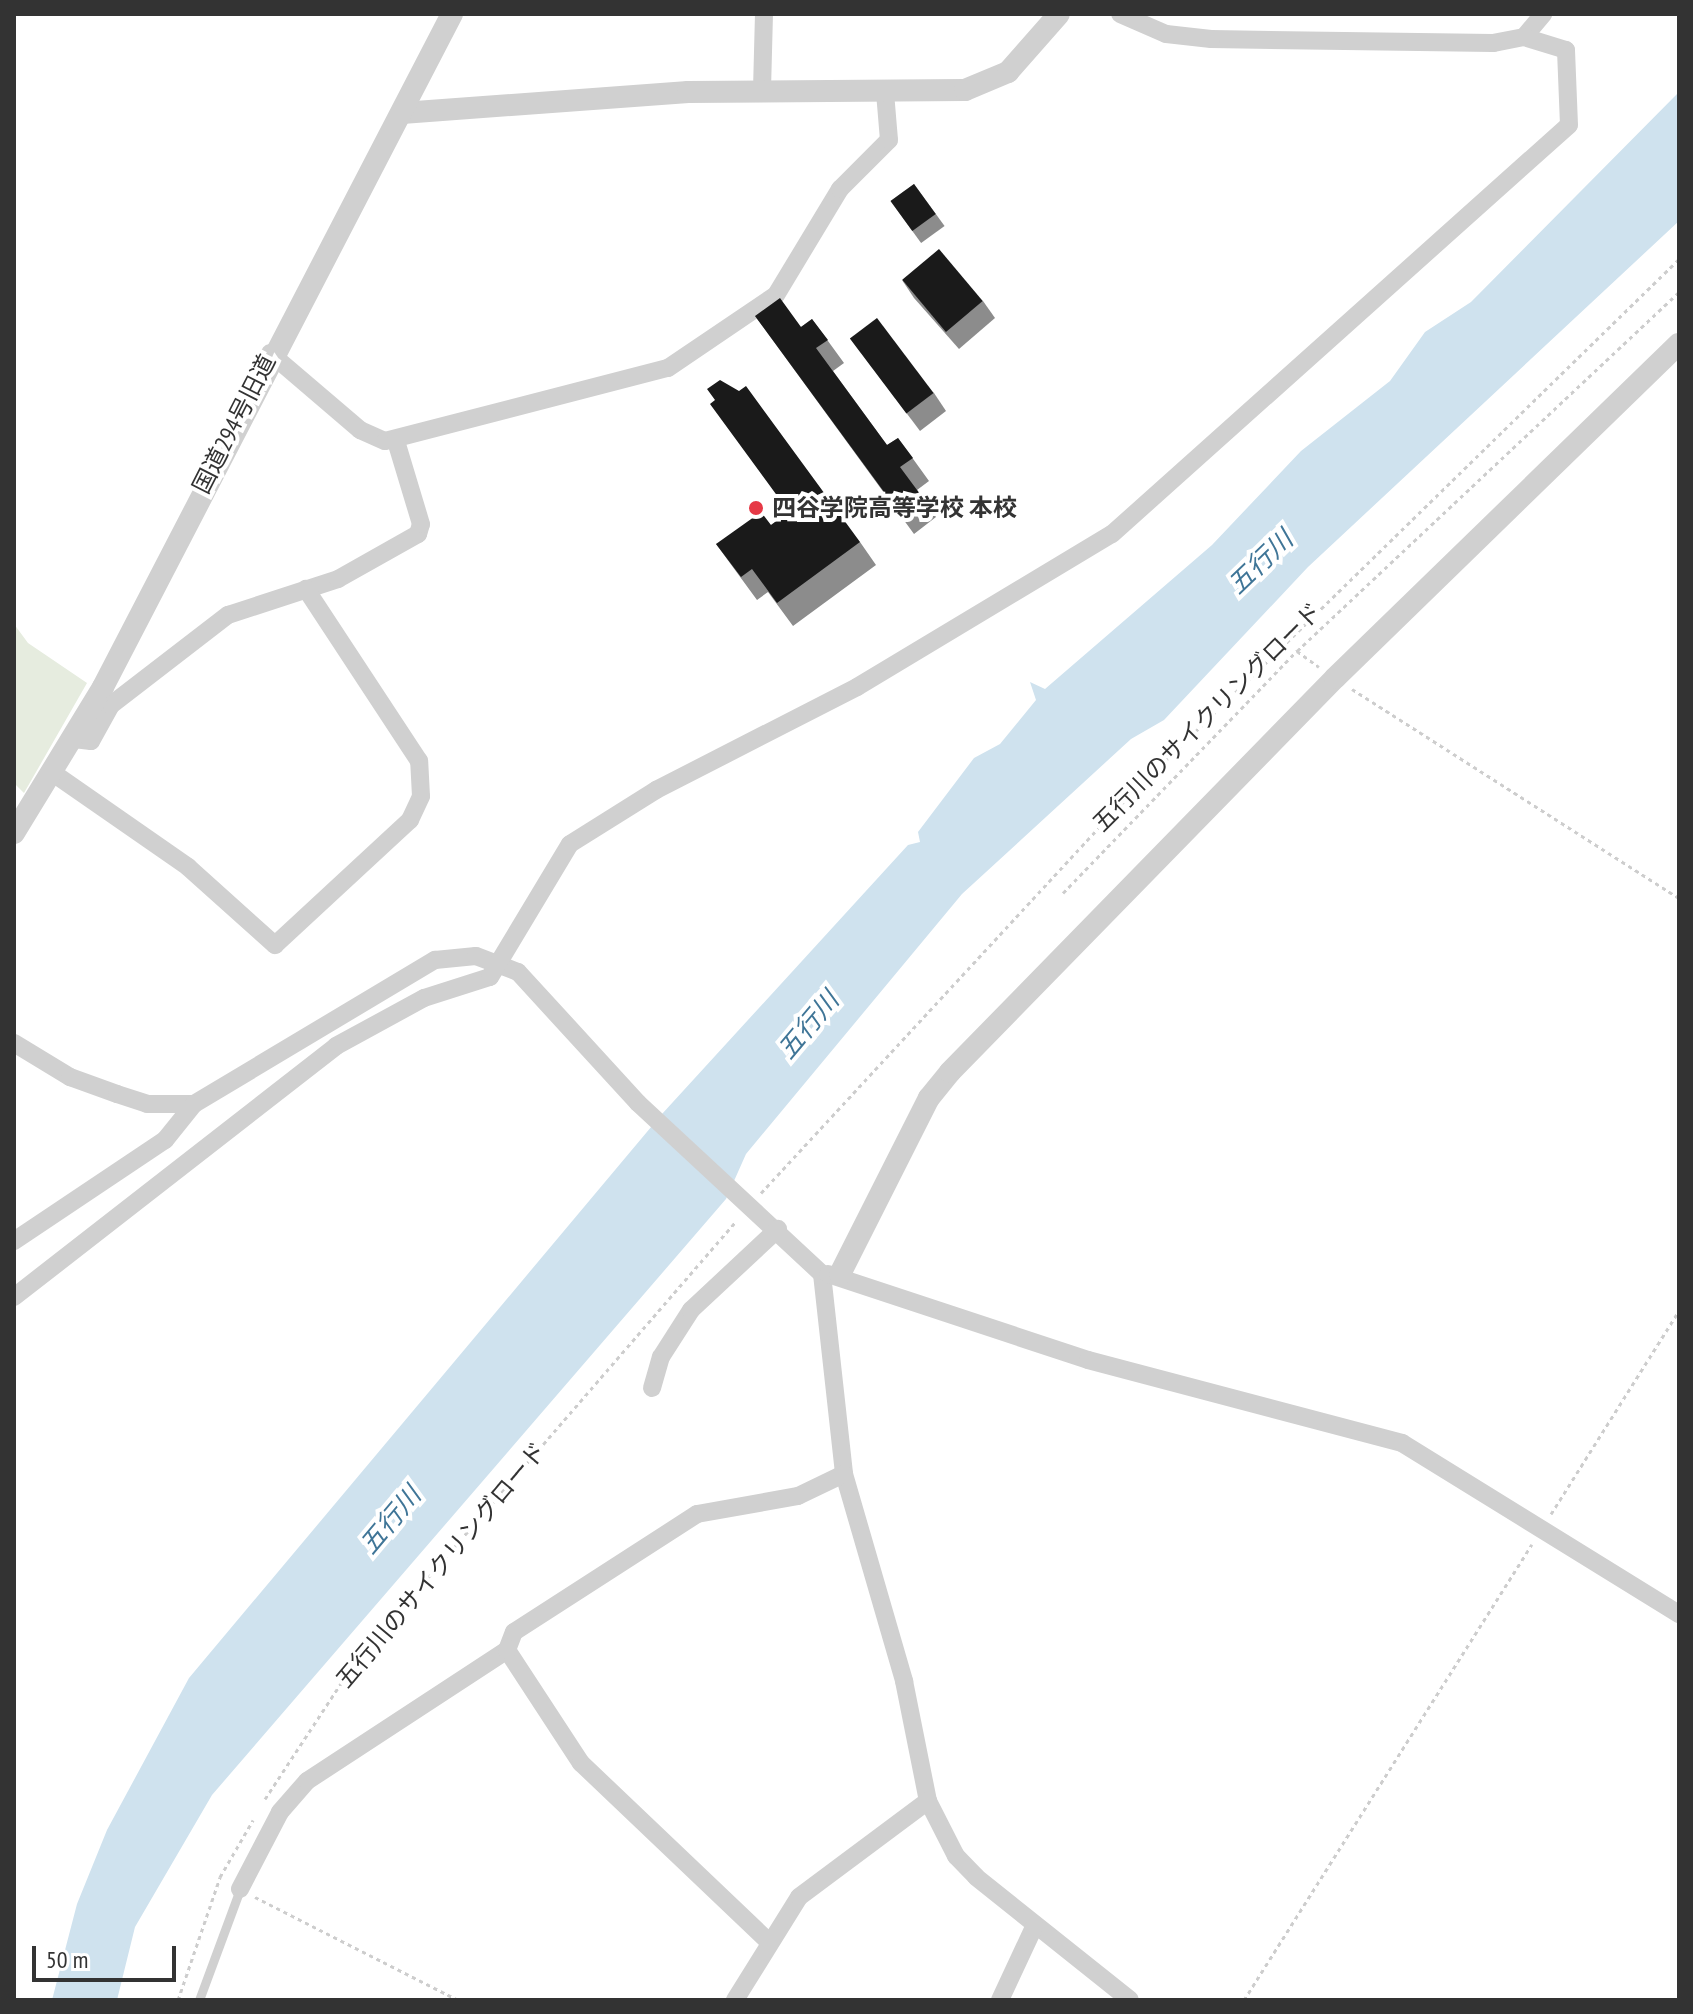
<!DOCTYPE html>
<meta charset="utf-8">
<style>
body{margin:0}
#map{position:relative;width:1693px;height:2014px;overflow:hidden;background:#fff;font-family:"PT Sans Narrow","Noto Sans JP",sans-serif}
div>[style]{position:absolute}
.green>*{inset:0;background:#e6ecdf}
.water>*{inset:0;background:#cfe2ee}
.path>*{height:3px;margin-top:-1.5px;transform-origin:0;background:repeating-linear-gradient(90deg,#cdcdcd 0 4px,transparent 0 8px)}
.service>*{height:9px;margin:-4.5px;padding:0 4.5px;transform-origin:4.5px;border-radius:4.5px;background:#d0d0d0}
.minor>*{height:18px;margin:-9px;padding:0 9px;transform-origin:9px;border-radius:9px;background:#d0d0d0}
.tertiary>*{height:22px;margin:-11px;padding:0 11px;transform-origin:11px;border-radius:11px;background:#d0d0d0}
.wall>*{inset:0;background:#8c8c8c;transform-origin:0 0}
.building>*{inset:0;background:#1a1a1a;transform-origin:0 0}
.dots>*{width:22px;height:22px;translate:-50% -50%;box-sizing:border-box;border:4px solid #fff;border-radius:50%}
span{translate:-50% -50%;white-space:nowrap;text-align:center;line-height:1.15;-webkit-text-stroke:8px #fff;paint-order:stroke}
.street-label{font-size:24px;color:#333}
.poi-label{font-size:24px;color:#333;font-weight:700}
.left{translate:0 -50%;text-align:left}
.water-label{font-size:26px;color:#3f7597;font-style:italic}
.frame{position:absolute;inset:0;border:16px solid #333;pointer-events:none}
.scale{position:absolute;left:32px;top:1946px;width:144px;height:36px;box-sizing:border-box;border:4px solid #333;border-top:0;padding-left:10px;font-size:24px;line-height:28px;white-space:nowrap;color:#333;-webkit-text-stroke:6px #fff;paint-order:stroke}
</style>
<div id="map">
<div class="green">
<div style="clip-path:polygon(14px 624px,28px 643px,87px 683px,24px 793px,14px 783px)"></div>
</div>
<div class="water">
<div style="clip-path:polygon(1679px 92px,1679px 221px,1308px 567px,1164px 720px,1131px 739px,962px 894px,746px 1154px,726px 1199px,212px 1795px,135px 1927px,117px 2000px,52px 2000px,77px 1904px,107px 1830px,189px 1678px,662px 1114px,908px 845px,920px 842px,918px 832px,974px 758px,1000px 744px,1036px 700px,1030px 682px,1045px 689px,1212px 545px,1301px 451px,1390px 381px,1425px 332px,1471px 302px)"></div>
</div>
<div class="path">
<div style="left:1297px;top:651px;width:27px;rotate:36deg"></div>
<div style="left:1352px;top:689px;width:388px;rotate:32.6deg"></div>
<div style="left:1063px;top:893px;width:337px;rotate:-46deg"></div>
<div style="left:1297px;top:651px;width:524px;rotate:-43.22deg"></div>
<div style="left:761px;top:1193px;width:522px;rotate:-47.25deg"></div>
<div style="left:1115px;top:810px;width:788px;rotate:-44.33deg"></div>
<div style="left:1551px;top:1514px;width:240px;rotate:-57.8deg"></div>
<div style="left:265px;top:1799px;width:164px;rotate:-56.7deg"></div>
<div style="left:355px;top:1662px;width:584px;rotate:-49.16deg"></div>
<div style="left:255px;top:1897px;width:228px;rotate:26.9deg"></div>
<div style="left:178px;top:2000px;width:130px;rotate:-71.1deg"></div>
<div style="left:220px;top:1877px;width:66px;rotate:-59.9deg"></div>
<div style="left:1244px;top:2000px;width:539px;rotate:-57.72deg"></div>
</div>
<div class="service">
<div style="left:199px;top:2000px;width:118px;rotate:-69.7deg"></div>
</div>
<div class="minor">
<div style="left:1524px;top:37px;width:30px;rotate:-50deg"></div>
<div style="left:762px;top:90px;width:76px;rotate:-88.5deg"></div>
<div style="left:270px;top:353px;width:118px;rotate:40.5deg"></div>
<div style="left:360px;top:430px;width:27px;rotate:24deg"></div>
<div style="left:385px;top:441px;width:292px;rotate:-14.5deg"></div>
<div style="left:668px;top:368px;width:130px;rotate:-34.1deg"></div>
<div style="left:776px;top:295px;width:124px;rotate:-58.9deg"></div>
<div style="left:840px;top:189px;width:69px;rotate:-45deg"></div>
<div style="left:889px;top:140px;width:48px;rotate:-94.8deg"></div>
<div style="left:74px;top:739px;width:17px;rotate:7deg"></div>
<div style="left:91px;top:741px;width:41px;rotate:-60.9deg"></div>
<div style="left:111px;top:705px;width:148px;rotate:-37.6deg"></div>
<div style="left:228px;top:615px;width:116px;rotate:-18.1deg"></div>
<div style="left:338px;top:579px;width:92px;rotate:-29.4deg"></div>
<div style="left:418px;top:534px;width:10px;rotate:-73deg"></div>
<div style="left:421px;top:524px;width:87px;rotate:-106.8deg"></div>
<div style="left:53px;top:773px;width:165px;rotate:34.8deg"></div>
<div style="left:188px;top:867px;width:117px;rotate:41.9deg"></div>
<div style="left:275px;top:945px;width:184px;rotate:-42.8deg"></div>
<div style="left:410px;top:820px;width:26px;rotate:-65deg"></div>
<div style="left:421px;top:796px;width:35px;rotate:-93deg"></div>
<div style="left:419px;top:761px;width:206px;rotate:-123.3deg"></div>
<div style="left:14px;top:1043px;width:66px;rotate:31.3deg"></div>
<div style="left:70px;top:1077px;width:50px;rotate:19.9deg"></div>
<div style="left:117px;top:1094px;width:32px;rotate:18deg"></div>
<div style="left:147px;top:1104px;width:47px"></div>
<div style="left:194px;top:1104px;width:281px;rotate:-30.9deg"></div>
<div style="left:435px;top:960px;width:41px;rotate:-5.6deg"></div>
<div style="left:476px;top:956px;width:45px;rotate:20.9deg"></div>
<div style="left:518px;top:972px;width:178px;rotate:47.5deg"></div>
<div style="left:638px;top:1103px;width:251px;rotate:42.9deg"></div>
<div style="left:822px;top:1274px;width:201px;rotate:83.7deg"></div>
<div style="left:844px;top:1474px;width:216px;rotate:73.8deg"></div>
<div style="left:904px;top:1681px;width:122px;rotate:78.7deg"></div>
<div style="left:928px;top:1801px;width:62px;rotate:63deg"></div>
<div style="left:956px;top:1856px;width:29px;rotate:46deg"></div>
<div style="left:976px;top:1877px;width:197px;rotate:38.6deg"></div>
<div style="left:14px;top:1241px;width:182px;rotate:-33.8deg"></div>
<div style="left:165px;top:1140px;width:46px;rotate:-51.1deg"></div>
<div style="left:828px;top:1274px;width:274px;rotate:18.3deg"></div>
<div style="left:1088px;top:1360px;width:325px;rotate:14.8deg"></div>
<div style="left:1402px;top:1443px;width:326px;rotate:31.7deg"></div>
<div style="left:14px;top:1297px;width:408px;rotate:-37.9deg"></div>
<div style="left:336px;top:1046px;width:100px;rotate:-28.6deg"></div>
<div style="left:424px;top:998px;width:69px;rotate:-17.7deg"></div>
<div style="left:490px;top:977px;width:155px;rotate:-59deg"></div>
<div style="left:570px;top:844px;width:102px;rotate:-32.1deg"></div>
<div style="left:656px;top:790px;width:226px;rotate:-27.1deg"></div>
<div style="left:857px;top:687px;width:297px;rotate:-31deg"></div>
<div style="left:1112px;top:534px;width:613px;rotate:-41.83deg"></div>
<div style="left:1569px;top:125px;width:75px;rotate:-92.3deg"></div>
<div style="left:1566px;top:50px;width:44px;rotate:-162.8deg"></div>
<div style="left:1524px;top:37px;width:32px;rotate:169deg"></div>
<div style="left:1493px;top:43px;width:282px;rotate:-179.2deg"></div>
<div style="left:1211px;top:39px;width:45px;rotate:-173.7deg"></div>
<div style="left:1166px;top:34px;width:50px;rotate:-156.5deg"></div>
<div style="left:652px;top:1388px;width:32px;rotate:-74deg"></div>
<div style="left:661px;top:1357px;width:56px;rotate:-57.4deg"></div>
<div style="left:691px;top:1310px;width:119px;rotate:-43deg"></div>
<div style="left:507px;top:1650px;width:135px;rotate:56.8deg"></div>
<div style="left:581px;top:1763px;width:261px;rotate:43.6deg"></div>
<div style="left:240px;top:1889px;width:87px;rotate:-62.5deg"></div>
<div style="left:280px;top:1812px;width:41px;rotate:-48.9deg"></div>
<div style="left:307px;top:1781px;width:239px;rotate:-33.2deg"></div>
<div style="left:507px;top:1650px;width:19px;rotate:-69deg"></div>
<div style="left:514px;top:1632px;width:218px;rotate:-32.8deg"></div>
<div style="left:697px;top:1514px;width:103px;rotate:-10.1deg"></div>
<div style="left:798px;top:1496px;width:51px;rotate:-25.6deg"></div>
<div style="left:735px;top:2000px;width:121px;rotate:-58.1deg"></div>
<div style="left:799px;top:1897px;width:161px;rotate:-36.7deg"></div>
<div style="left:1000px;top:2000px;width:81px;rotate:-65deg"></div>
</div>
<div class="tertiary">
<div style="left:402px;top:113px;width:287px;rotate:-4.2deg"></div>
<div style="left:688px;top:92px;width:277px;rotate:-0.4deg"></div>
<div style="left:965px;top:90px;width:47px;rotate:-22.7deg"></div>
<div style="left:1008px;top:72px;width:77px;rotate:-48.7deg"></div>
<div style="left:14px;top:833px;width:171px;rotate:-58.6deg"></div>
<div style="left:103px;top:687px;width:758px;rotate:-62.59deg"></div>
<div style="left:840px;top:1274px;width:197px;rotate:-63.2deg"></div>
<div style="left:929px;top:1098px;width:33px;rotate:-51deg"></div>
<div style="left:950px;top:1072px;width:551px;rotate:-45.66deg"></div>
<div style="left:1335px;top:678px;width:479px;rotate:-44.2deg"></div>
</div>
<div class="wall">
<div style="left:914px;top:184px;width:52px;height:29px;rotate:54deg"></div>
<div style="clip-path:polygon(902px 280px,983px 301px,995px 318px,959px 349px,914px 298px)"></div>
<div style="clip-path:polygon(755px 316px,801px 327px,812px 319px,844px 363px,833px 371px,887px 445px,898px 438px,929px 481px,917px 490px,936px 517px,914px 534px)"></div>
<div style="clip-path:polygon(850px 338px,934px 393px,946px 411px,920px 431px)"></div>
<div style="clip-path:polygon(788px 512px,860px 542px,876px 565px,793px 626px,768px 592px,757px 600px,716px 544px,771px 525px)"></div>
</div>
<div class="building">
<div style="left:914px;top:184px;width:37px;height:29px;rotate:54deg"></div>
<div style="left:939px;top:249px;width:68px;height:48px;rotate:50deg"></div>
<div style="clip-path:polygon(780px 298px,801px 327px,812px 319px,828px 340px,816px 348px,887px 445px,898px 438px,913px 458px,900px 467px,920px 494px,898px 511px,755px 316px)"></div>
<div style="left:877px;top:318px;width:94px;height:34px;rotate:53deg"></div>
<div style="clip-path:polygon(720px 380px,739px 391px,746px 386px,860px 542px,777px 603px,752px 569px,741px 577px,716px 544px,761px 512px,771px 525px,789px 512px,710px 404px,715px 400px,707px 389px)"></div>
</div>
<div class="dots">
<div style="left:756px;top:508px;background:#e63946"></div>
</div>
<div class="street-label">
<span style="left:234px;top:424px;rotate:-63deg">国道294号旧道</span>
<span style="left:1207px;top:717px;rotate:-45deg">五行川のサイクリングロード</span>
<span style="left:441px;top:1565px;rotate:-50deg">五行川のサイクリングロード</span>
</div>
<div class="poi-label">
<span class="left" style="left:772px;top:508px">四谷学院高等学校 本校</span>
</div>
<div class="water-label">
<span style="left:1260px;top:562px;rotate:-44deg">五行川</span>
<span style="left:808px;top:1025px;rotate:-50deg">五行川</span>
<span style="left:390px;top:1520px;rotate:-50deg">五行川</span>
</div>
<div class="frame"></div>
<div class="scale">50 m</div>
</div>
